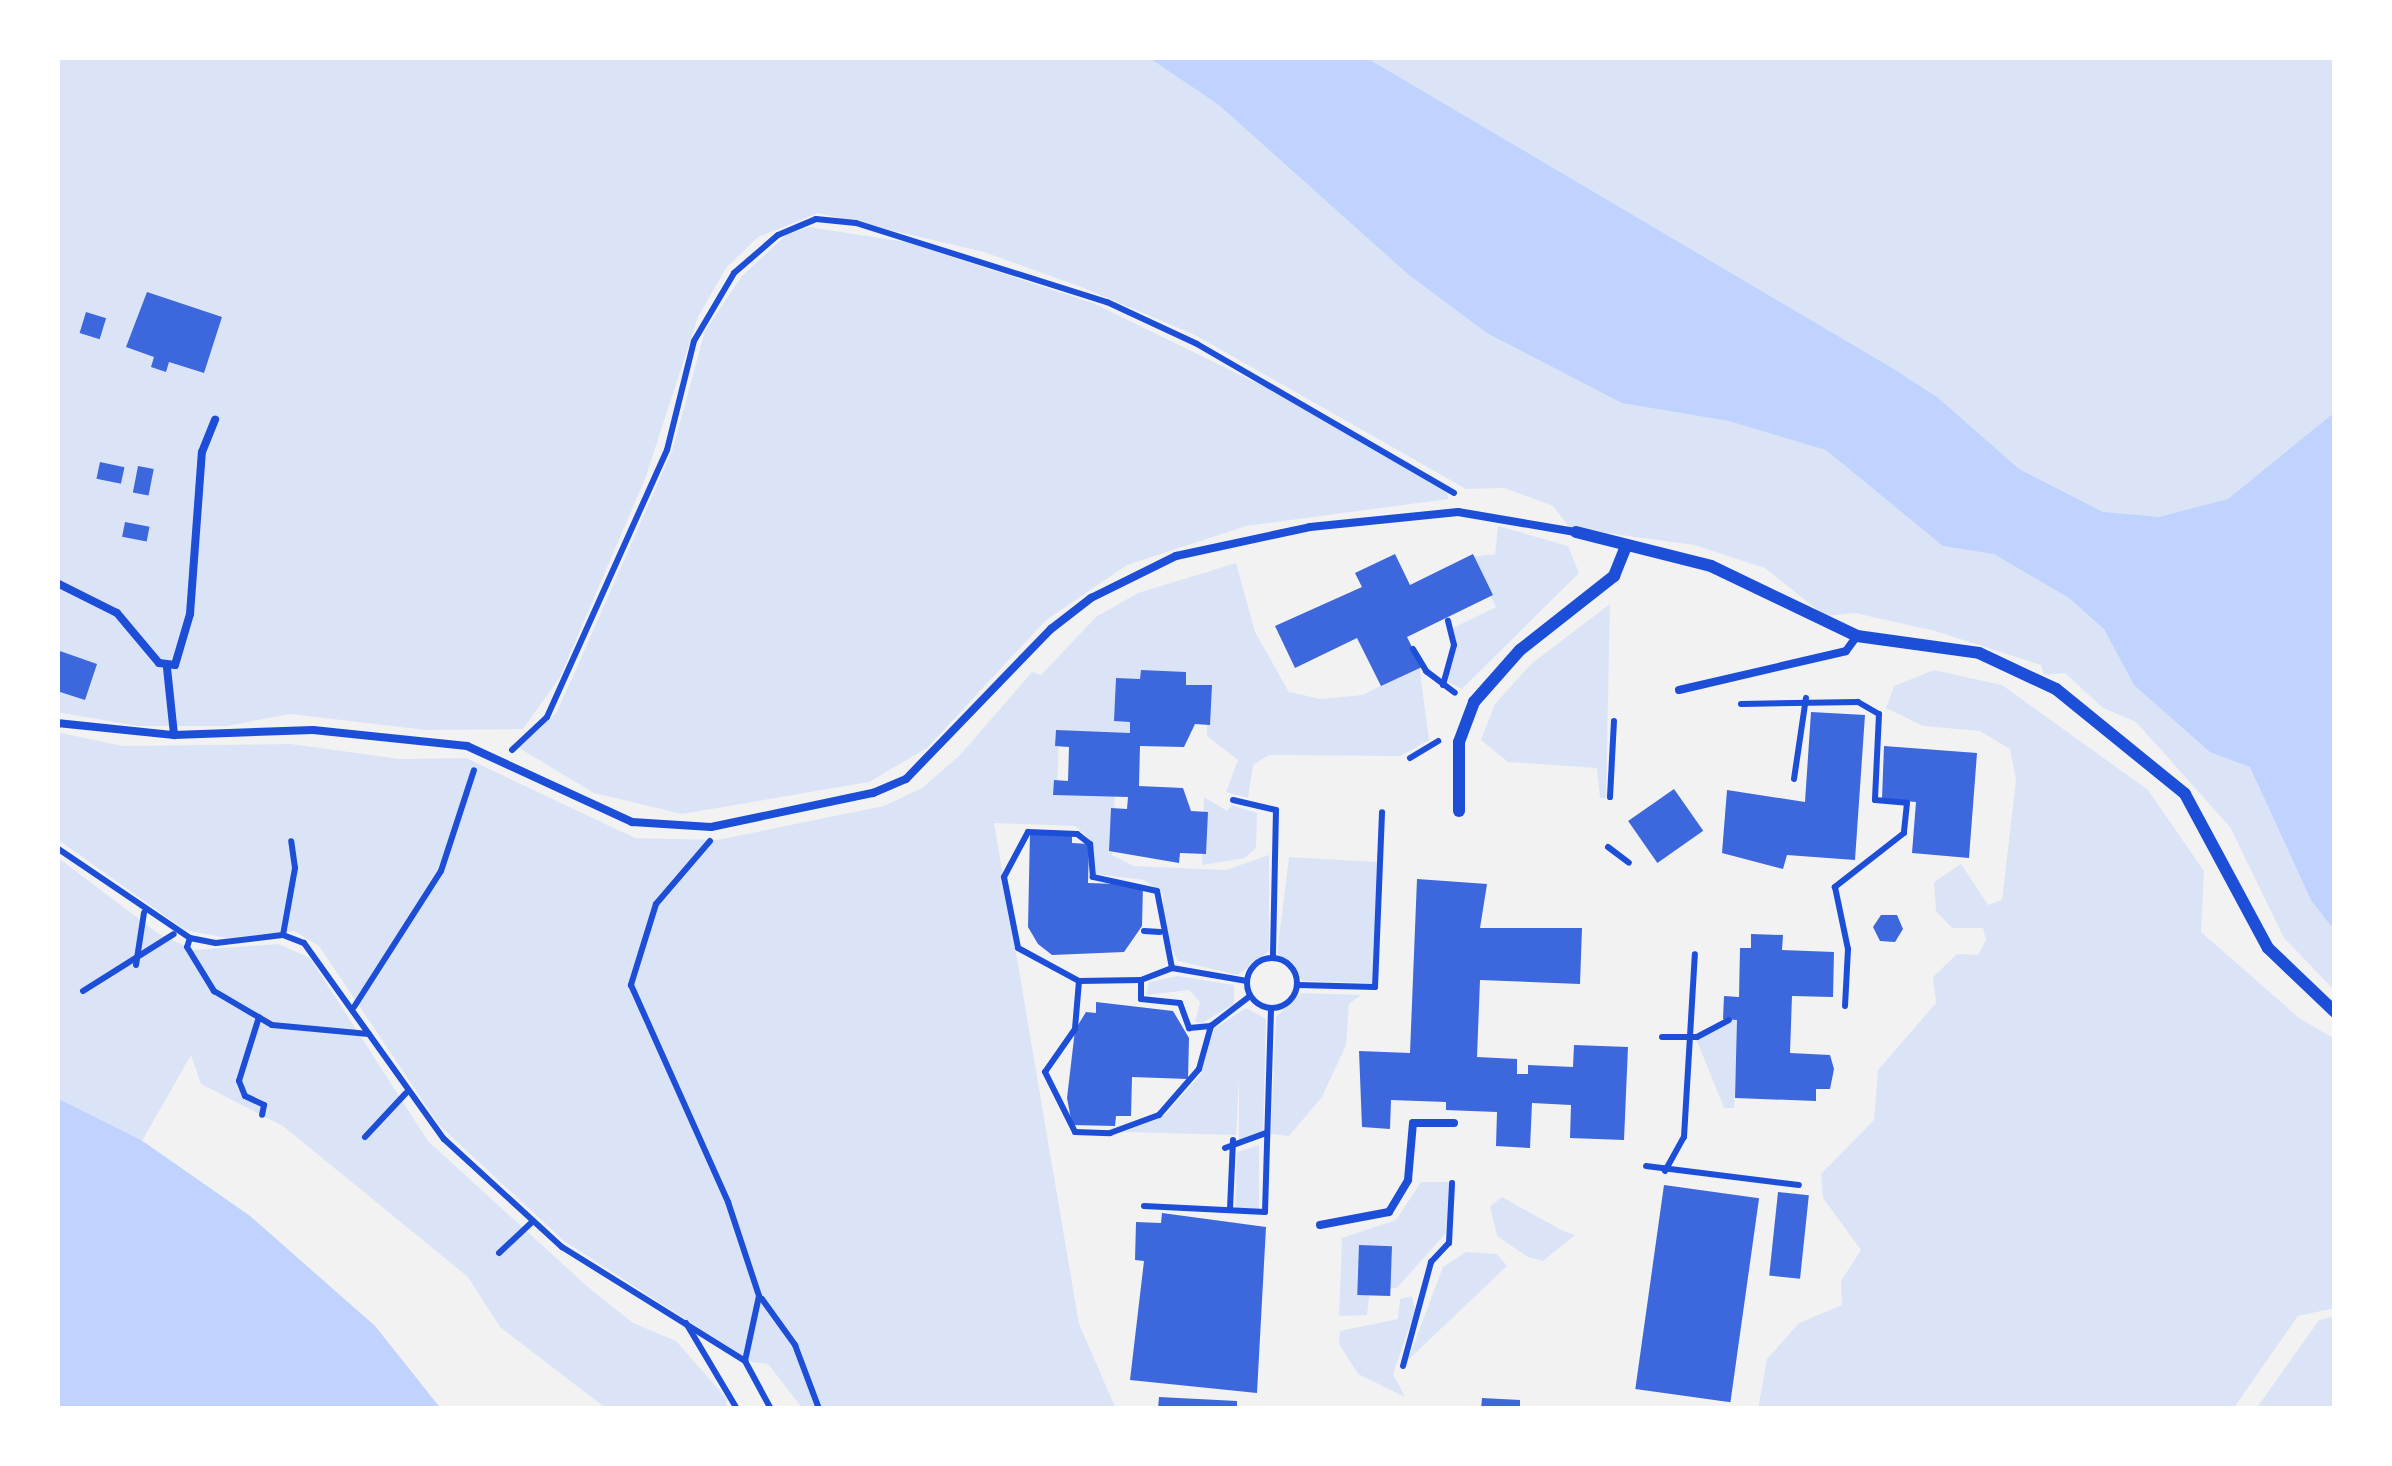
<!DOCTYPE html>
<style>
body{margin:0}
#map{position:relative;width:2392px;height:1466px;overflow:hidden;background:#f2f2f2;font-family:"Fira Sans",sans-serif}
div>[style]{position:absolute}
.green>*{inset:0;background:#dbe4f7}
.water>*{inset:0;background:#bfd3fe}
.building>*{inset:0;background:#3d67dc;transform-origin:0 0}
.path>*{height:6px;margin:-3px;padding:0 3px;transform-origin:3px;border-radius:3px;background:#1d4ed8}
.path>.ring{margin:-3px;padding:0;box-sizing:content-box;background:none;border:6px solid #1d4ed8;border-radius:50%}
.service>*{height:8px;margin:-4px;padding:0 4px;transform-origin:4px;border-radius:4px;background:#1d4ed8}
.minor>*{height:12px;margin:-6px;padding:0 6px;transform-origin:6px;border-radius:6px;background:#1d4ed8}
span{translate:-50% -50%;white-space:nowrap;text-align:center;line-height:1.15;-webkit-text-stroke:12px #fff;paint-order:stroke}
.frame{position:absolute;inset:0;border:60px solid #fff;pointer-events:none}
</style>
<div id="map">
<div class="green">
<div style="clip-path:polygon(57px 57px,2335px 57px,2335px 991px,2284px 938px,2230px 827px,2136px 722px,2103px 708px,2065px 673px,2044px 675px,2041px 665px,1935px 631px,1855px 613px,1825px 616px,1765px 568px,1694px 545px,1570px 528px,1553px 506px,1504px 488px,1466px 489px,1195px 335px,1084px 288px,984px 252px,818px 213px,758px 237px,726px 268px,698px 317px,645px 479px,560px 677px,523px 729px,426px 730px,290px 714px,227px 726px,137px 726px,57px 712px)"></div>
<div style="clip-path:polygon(809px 227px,906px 242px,1093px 303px,1277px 393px,1447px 489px,1448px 499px,1246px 526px,1127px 565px,1046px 620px,927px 748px,869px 782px,682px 814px,594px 793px,519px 748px,556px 713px,574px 674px,672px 451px,705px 331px,742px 276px,786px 235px)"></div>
<div style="clip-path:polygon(1498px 526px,1568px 546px,1579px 573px,1462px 689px,1448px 682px,1453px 628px,1496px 607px,1471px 557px,1495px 554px)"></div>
<div style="clip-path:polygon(1236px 563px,1255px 632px,1289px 692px,1321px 699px,1363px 695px,1419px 665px,1429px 740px,1400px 756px,1269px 755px,1253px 765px,1248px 798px,1226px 792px,1238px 760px,1207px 736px,1208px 689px,1134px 719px,1133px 737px,1059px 734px,1057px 791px,1115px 794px,1112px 855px,1134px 866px,1226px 870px,1269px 855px,1269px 951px,1238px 975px,1178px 961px,1163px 931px,1163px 893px,1144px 880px,1095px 874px,1092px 842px,1075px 826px,994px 823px,1079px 1324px,1116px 1409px,803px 1409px,768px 1364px,752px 1362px,564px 1241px,439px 1125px,319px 946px,294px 931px,227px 938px,185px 930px,57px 839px,57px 732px,122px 746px,291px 744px,400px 759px,466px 758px,635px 838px,717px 840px,884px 806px,922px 788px,960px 755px,1032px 672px,1041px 675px,1096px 617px,1138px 593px)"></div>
<div style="clip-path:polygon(1610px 604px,1606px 798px,1600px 798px,1597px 768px,1508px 762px,1481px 740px,1495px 704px,1531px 664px)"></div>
<div style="clip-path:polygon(1934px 670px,2002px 685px,2148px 790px,2204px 871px,2201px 932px,2299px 1018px,2335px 1039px,2335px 1308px,2298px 1316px,2233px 1409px,1758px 1409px,1767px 1359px,1799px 1323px,1842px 1305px,1841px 1281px,1861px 1250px,1823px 1198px,1821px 1174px,1874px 1120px,1878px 1070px,1936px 1003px,1933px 977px,1957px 954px,1978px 955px,1986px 940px,1983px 928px,1952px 928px,1936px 911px,1934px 882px,1961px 864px,1988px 905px,2002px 900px,2016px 780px,2010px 749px,1980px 731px,1923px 726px,1886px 708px,1894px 686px)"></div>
<div style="clip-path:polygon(1204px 797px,1227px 811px,1232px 805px,1257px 813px,1256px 848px,1245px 858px,1202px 865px)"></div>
<div style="clip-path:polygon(57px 857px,159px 934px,194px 950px,278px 944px,310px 958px,428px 1141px,590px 1289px,633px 1323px,676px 1341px,727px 1399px,726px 1409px,607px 1409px,500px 1327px,468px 1277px,283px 1126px,201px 1084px,191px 1055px,142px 1141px,250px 1216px,375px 1326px,441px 1409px,57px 1409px)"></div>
<div style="clip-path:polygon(1289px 857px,1377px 862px,1372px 983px,1303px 981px,1277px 953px)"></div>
<div style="clip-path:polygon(1178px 976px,1234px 985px,1234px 1004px,1202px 1023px,1195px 1022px,1200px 1002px,1189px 990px,1146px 995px,1149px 982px)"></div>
<div style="clip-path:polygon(1301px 993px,1361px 995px,1349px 1004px,1346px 1045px,1322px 1097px,1289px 1136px,1271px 1134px,1276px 1017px)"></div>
<div style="clip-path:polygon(1246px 1008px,1266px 1019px,1263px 1131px,1239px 1140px,1239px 1080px,1236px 1135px,1124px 1132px,1165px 1115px,1201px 1074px,1214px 1029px)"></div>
<div style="clip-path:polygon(1733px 1017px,1739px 1017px,1734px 1108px,1724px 1108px,1697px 1041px)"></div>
<div style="clip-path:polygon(1259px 1145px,1259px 1210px,1235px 1209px,1237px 1152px)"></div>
<div style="clip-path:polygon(1421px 1182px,1449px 1182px,1446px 1233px,1397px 1288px,1370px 1289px,1367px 1315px,1339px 1316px,1342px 1238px,1396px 1220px)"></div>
<div style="clip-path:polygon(1502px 1197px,1561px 1230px,1575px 1235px,1543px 1261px,1528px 1257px,1497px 1236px,1490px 1206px)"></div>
<div style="clip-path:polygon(1466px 1252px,1497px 1254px,1507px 1266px,1408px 1360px,1443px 1267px)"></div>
<div style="clip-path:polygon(1412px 1296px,1415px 1311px,1393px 1374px,1405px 1397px,1358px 1374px,1339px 1344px,1340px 1331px,1398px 1319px,1400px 1299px)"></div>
<div style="clip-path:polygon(2335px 1316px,2335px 1409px,2256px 1409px,2319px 1320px)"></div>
</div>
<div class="water">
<div style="clip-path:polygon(1148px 57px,1365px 57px,1892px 368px,1937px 397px,2019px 469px,2103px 512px,2159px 517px,2228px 499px,2335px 412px,2335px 931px,2311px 900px,2250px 767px,2210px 752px,2134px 685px,2104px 629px,2069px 598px,1994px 554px,1943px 546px,1826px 450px,1729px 421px,1622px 403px,1487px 333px,1409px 275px,1219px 105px)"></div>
<div style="clip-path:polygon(57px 1098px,141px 1140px,250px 1216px,375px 1326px,441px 1409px,57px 1409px)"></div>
</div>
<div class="building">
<div style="clip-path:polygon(147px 292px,222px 317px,204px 373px,169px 362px,166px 372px,151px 367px,154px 357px,126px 347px)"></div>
<div style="left:86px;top:312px;width:21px;height:22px;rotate:17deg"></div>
<div style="left:100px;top:462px;width:25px;height:17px;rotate:12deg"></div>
<div style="left:138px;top:466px;width:16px;height:27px;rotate:11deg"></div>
<div style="left:125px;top:522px;width:25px;height:15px;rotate:11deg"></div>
<div style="clip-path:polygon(1395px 554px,1410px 585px,1473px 554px,1493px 595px,1407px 637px,1422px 667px,1381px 686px,1357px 638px,1295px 668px,1275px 626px,1362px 587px,1355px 573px)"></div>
<div style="clip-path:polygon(57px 650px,97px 664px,85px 700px,57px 691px)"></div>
<div style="clip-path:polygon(1141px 670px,1186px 672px,1186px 685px,1212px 685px,1210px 725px,1195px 724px,1184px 747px,1140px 746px,1139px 786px,1183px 788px,1191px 811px,1208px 812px,1206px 854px,1180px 853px,1179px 863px,1109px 851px,1111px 808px,1127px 809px,1128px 797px,1053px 795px,1054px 780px,1068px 781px,1069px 747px,1055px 746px,1056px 730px,1130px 733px,1130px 722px,1114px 721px,1116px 678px,1140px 679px)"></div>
<div style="clip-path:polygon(1811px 712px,1865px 715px,1855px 860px,1787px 855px,1783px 869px,1722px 853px,1727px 790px,1805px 802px)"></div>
<div style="clip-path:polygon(1884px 746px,1977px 753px,1969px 858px,1912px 853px,1916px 802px,1882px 799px)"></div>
<div style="left:1674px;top:789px;width:51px;height:56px;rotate:55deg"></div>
<div style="clip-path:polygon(1030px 832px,1072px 833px,1072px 843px,1089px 844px,1088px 883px,1143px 885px,1142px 926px,1124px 952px,1052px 955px,1038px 944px,1028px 927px)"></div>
<div style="clip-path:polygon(1417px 879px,1487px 884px,1480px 928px,1582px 928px,1580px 984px,1480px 980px,1477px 1057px,1517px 1059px,1517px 1074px,1528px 1074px,1528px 1065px,1573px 1067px,1574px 1045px,1628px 1047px,1624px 1140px,1570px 1138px,1571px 1105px,1532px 1103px,1530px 1148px,1496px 1146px,1497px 1112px,1446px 1110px,1446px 1102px,1391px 1100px,1390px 1129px,1362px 1127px,1359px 1051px,1410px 1053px)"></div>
<div style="clip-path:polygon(1881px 915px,1897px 915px,1903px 929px,1895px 942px,1880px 941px,1873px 927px)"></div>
<div style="clip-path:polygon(1751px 934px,1783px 935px,1782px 950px,1834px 952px,1833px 997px,1792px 996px,1790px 1053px,1830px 1055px,1834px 1069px,1830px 1089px,1816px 1089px,1816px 1101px,1735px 1098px,1737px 1020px,1723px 1019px,1724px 996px,1739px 997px,1740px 948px,1751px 948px)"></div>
<div style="clip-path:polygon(1096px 1002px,1173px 1011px,1189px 1038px,1188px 1079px,1132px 1077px,1131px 1116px,1116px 1116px,1115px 1126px,1072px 1125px,1067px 1098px,1075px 1030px,1086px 1012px,1096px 1013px)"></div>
<div style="left:1664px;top:1185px;width:96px;height:206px;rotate:8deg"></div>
<div style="left:1778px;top:1192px;width:31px;height:84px;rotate:6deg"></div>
<div style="clip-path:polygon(1162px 1213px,1266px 1227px,1257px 1393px,1130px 1380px,1144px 1261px,1135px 1260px,1136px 1222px,1161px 1223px)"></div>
<div style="left:1359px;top:1245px;width:33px;height:50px;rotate:2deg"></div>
<div style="clip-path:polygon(1159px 1397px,1237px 1401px,1237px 1409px,1158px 1409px)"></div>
<div style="clip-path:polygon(1482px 1398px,1520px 1400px,1520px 1409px,1481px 1409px)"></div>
</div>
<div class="path">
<div style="left:1413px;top:649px;width:26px;rotate:59deg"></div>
<div style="left:1426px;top:671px;width:36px;rotate:37deg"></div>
<div style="left:1443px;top:685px;width:41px;rotate:-74.6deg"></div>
<div style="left:1454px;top:645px;width:25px;rotate:-104deg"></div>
<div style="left:1741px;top:704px;width:117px;rotate:-1deg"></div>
<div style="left:1858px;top:702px;width:24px;rotate:30deg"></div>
<div style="left:1879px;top:714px;width:86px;rotate:92.7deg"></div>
<div style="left:1875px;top:800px;width:32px;rotate:5deg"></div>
<div style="left:1907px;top:803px;width:30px;rotate:96deg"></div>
<div style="left:1904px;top:833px;width:88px;rotate:142deg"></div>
<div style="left:1835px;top:887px;width:63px;rotate:78.2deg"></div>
<div style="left:1848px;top:949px;width:57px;rotate:93deg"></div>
<div style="left:512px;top:750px;width:48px;rotate:-43.3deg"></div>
<div style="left:547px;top:717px;width:293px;rotate:-65.8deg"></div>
<div style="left:667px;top:450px;width:112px;rotate:-76.1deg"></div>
<div style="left:694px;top:341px;width:79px;rotate:-59.5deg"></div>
<div style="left:734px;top:273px;width:58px;rotate:-40.8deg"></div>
<div style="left:778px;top:235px;width:41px;rotate:-22.8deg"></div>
<div style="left:816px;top:219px;width:40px;rotate:5.7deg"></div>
<div style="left:856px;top:223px;width:263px;rotate:17.5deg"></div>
<div style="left:1107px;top:302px;width:99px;rotate:25deg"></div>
<div style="left:1197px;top:344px;width:297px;rotate:30.1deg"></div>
<div style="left:1410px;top:758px;width:33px;rotate:-31deg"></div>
<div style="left:1794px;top:779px;width:82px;rotate:-81.6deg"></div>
<div style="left:1610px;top:797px;width:76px;rotate:-87deg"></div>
<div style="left:1233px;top:800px;width:44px;rotate:13.1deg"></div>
<div style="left:1276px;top:810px;width:148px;rotate:91.2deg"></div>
<div style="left:710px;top:841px;width:83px;rotate:130.6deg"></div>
<div style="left:656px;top:904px;width:85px;rotate:107.2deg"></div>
<div style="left:631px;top:985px;width:238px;rotate:65.9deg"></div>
<div style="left:728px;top:1202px;width:99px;rotate:71.7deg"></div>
<div style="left:759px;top:1296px;width:66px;rotate:102.2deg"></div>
<div style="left:1608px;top:847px;width:26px;rotate:37deg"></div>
<div style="left:57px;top:848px;width:161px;rotate:34.1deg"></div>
<div style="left:190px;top:938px;width:26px;rotate:11deg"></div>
<div style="left:216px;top:943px;width:67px;rotate:-6.8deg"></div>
<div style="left:283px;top:935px;width:22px;rotate:21deg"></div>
<div style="left:304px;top:943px;width:241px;rotate:54.5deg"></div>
<div style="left:444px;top:1139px;width:160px;rotate:42.5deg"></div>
<div style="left:562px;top:1247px;width:216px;rotate:31.9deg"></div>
<div style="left:745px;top:1361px;width:55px;rotate:61.6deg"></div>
<div style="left:1144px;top:931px;width:16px;rotate:4deg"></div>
<div style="left:283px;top:935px;width:68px;rotate:-79.8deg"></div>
<div style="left:295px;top:868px;width:27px;rotate:-98deg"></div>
<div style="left:190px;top:938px;width:9px;rotate:108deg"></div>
<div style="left:187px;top:947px;width:52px;rotate:58.5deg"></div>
<div style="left:214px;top:991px;width:67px;rotate:30.4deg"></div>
<div style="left:272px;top:1025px;width:97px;rotate:5.3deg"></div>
<div class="ring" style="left:1247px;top:958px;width:44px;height:44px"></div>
<div style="left:136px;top:965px;width:53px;rotate:-81.3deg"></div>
<div style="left:1172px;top:968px;width:78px;rotate:-101deg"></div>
<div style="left:1157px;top:891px;width:66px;rotate:-167.7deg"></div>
<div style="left:1093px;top:877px;width:33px;rotate:-95deg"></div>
<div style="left:1090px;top:844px;width:16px;rotate:-142deg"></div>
<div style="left:1077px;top:834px;width:49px;rotate:-177.7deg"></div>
<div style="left:1028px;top:832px;width:51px;rotate:118.1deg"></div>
<div style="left:1004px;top:877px;width:72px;rotate:78.8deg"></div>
<div style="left:1018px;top:948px;width:69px;rotate:28.4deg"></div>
<div style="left:1079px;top:981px;width:48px;rotate:94.8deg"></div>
<div style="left:1075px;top:1029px;width:52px;rotate:124.9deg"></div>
<div style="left:1045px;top:1072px;width:67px;rotate:63.4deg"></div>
<div style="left:1075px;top:1132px;width:35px;rotate:2deg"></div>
<div style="left:1110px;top:1133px;width:52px;rotate:-20.2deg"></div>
<div style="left:1159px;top:1115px;width:61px;rotate:-49deg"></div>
<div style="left:1199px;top:1069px;width:45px;rotate:-74.4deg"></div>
<div style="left:1211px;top:1026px;width:49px;rotate:-37.6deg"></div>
<div style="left:1141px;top:980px;width:19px;rotate:90deg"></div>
<div style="left:1141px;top:999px;width:39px;rotate:6deg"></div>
<div style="left:1180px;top:1003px;width:27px;rotate:70deg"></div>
<div style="left:1189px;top:1028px;width:22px;rotate:-5deg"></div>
<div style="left:1079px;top:981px;width:62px;rotate:-0.9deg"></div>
<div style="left:1141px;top:980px;width:33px;rotate:-21deg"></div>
<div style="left:1172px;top:968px;width:76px;rotate:9.8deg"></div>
<div style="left:1298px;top:985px;width:77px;rotate:1.5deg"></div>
<div style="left:1375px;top:987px;width:175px;rotate:-87.7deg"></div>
<div style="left:83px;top:991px;width:107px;rotate:-32.1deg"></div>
<div style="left:354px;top:1007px;width:161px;rotate:-57.4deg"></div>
<div style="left:441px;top:871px;width:106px;rotate:-71.9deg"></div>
<div style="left:259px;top:1017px;width:67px;rotate:107.4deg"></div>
<div style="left:239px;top:1081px;width:16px;rotate:68deg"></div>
<div style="left:245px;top:1096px;width:21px;rotate:25deg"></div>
<div style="left:264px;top:1105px;width:10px;rotate:101deg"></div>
<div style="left:1662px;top:1037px;width:35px"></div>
<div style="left:1697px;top:1037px;width:36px;rotate:-28deg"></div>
<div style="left:365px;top:1137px;width:60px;rotate:-47deg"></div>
<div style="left:1225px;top:1148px;width:44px;rotate:-20.1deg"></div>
<div style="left:1646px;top:1166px;width:154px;rotate:7.1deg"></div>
<div style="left:1665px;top:1171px;width:39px;rotate:-61deg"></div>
<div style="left:1684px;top:1137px;width:183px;rotate:-86.6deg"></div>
<div style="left:1144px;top:1206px;width:121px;rotate:2.8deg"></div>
<div style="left:1265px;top:1212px;width:203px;rotate:-88.3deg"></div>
<div style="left:1230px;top:1209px;width:69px;rotate:-87.5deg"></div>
<div style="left:499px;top:1253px;width:45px;rotate:-43.2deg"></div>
<div style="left:762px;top:1299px;width:57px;rotate:54.3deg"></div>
<div style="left:795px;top:1345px;width:68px;rotate:69.4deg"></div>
<div style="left:686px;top:1323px;width:100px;rotate:59.3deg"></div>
<div style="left:1403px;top:1366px;width:108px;rotate:-74.9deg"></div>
<div style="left:1431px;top:1262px;width:26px;rotate:-47deg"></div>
<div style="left:1449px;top:1243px;width:60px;rotate:-87.1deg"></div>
</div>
<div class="service">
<div style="left:57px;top:583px;width:67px;rotate:26.6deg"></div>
<div style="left:117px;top:613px;width:65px;rotate:50deg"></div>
<div style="left:159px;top:663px;width:16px;rotate:7deg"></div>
<div style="left:175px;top:665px;width:53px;rotate:-73.6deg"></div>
<div style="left:190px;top:614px;width:162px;rotate:-85.8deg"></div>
<div style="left:202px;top:452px;width:35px;rotate:-68deg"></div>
<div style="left:167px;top:668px;width:67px;rotate:84deg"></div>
<div style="left:1679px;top:690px;width:171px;rotate:-13.1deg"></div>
<div style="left:1846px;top:651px;width:19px;rotate:-54deg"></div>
<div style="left:57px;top:723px;width:118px;rotate:5.9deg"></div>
<div style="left:174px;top:735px;width:139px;rotate:-2.1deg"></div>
<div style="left:313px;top:730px;width:155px;rotate:5.9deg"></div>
<div style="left:467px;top:746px;width:182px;rotate:24.7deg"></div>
<div style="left:632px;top:822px;width:79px;rotate:3.6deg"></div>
<div style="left:711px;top:827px;width:166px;rotate:-11.9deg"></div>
<div style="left:873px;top:793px;width:36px;rotate:-23deg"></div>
<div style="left:906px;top:779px;width:209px;rotate:-46deg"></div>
<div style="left:1051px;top:629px;width:51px;rotate:-37.8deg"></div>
<div style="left:1091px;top:598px;width:95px;rotate:-26.3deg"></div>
<div style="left:1176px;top:556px;width:137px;rotate:-12.2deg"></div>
<div style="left:1310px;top:527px;width:149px;rotate:-5.8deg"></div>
<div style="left:1458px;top:512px;width:119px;rotate:9.7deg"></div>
<div style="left:1320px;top:1225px;width:70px;rotate:-10.7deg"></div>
<div style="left:1389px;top:1212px;width:37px;rotate:-59deg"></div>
<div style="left:1408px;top:1180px;width:57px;rotate:-85deg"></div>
<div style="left:1413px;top:1123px;width:41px"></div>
</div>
<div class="minor">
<div style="left:1576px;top:532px;width:139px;rotate:14.1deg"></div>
<div style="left:1711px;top:566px;width:162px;rotate:25.6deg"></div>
<div style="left:1857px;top:636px;width:123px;rotate:7.9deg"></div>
<div style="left:1979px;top:653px;width:85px;rotate:25.1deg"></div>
<div style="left:2056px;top:689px;width:166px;rotate:39.1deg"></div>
<div style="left:2185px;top:794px;width:175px;rotate:61.7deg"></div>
<div style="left:2268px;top:948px;width:93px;rotate:43.7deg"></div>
<div style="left:1459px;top:811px;width:69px;rotate:-90deg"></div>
<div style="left:1459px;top:742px;width:43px;rotate:-69.4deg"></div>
<div style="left:1474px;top:702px;width:69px;rotate:-48.5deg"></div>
<div style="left:1520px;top:650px;width:120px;rotate:-38.2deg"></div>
<div style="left:1614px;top:576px;width:29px;rotate:-68deg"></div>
</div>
<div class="frame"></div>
</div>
